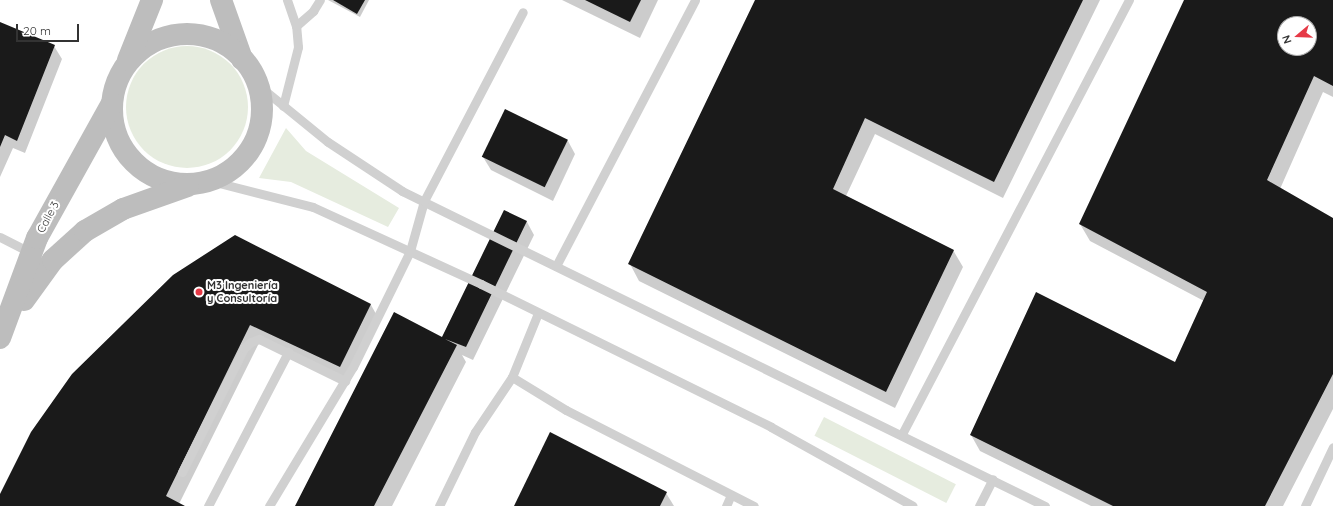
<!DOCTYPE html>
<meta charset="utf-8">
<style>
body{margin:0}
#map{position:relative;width:1333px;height:506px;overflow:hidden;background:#fff;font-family:Quicksand,sans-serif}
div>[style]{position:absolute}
.green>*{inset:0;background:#e6ecdf;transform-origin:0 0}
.round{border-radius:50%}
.shadow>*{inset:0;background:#0003}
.building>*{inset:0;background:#1a1a1a;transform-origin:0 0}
.lane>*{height:9px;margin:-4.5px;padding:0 4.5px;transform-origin:4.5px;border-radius:4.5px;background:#d0d0d0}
.secondary>*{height:22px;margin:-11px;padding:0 11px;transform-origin:11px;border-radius:11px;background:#bdbdbd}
.secondary>.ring{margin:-11px;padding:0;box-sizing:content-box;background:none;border:22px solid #bdbdbd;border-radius:50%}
.dots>*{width:11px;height:11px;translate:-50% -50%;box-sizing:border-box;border:2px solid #fff;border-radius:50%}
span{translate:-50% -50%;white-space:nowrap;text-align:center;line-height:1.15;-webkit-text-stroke:4px #fff;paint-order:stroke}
.street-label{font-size:11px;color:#333}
.poi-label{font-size:11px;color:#333;font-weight:700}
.left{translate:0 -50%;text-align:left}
.north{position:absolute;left:1277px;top:16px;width:40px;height:40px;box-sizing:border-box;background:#fff;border:1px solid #adadad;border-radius:50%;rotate:251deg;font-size:11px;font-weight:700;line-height:16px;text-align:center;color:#333}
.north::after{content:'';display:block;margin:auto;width:14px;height:18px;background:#e63946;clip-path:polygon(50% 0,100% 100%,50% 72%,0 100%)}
.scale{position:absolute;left:16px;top:24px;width:63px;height:18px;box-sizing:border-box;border:2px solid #333;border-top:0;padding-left:5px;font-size:12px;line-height:14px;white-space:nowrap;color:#333;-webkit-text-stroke:3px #fff;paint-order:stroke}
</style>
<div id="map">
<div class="green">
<div class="round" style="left:126px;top:46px;width:122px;height:122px"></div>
<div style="clip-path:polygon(286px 128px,306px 151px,399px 208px,388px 227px,291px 182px,259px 178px)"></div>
<div style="left:824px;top:417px;width:148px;height:21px;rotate:27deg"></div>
</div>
<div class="shadow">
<div style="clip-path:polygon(328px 0,369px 0,360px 17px)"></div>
<div style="clip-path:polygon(562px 0,658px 0,640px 38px)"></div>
<div style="clip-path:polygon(756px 0,1100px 0,1003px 198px,875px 134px,846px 196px,953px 250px,963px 267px,895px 408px,639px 281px,630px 264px)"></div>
<div style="clip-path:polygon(evenodd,1185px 0,1333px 0,1333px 97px,1323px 92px,1280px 189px,1333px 219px,1333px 409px,1283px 506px,1091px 506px,980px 451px,971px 435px,1175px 363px,1204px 301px,1090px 241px,1080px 224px,1185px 0,1285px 24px,1309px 24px,1309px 48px,1285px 48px,1285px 24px)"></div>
<div style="clip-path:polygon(0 23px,54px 46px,62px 59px,25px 153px,13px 148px,0 177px)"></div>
<div style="clip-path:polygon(568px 141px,575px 154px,553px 201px,491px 170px,483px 157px)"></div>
<div style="clip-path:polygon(504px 211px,527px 222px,534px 235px,473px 360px,462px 355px,466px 362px,392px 506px,296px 506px,442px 338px)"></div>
<div style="clip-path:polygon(173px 276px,371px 305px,380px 321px,349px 383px,260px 341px,179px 504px,183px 506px,0 506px,0 497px)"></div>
<div style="clip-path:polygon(666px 493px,674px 506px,515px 506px)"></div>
</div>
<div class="building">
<div style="clip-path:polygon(333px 0,365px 0,357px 14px)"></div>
<div style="clip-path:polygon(585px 0,641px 0,630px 22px)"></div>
<div style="clip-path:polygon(755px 0,1083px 0,994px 182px,865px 118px,833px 189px,954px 250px,886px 392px,628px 264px)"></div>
<div style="clip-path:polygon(evenodd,1184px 0,1333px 0,1333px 86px,1314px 76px,1267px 180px,1333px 218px,1333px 374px,1265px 506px,1113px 506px,970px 435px,1036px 292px,1175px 362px,1207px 292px,1079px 224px,1184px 0,1285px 24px,1309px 24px,1309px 48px,1285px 48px,1285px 24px)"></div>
<div style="clip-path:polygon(0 22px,55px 45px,17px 141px,5px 135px,0 147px)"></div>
<div style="left:505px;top:109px;width:70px;height:53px;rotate:26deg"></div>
<div style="clip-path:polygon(504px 210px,527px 221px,466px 347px,445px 339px,457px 345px,374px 506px,295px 506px,394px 312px,442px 337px)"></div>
<div style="clip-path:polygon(235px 235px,371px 304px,340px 367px,250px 325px,166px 496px,185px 506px,0 506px,0 494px,31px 432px,72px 374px,173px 275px)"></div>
<div style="clip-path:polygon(550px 432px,667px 492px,660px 506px,514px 506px)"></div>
</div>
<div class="lane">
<div style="left:296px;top:26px;width:23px;rotate:-41deg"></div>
<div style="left:313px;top:11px;width:13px;rotate:-58deg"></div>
<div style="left:258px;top:85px;width:90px;rotate:39.2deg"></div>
<div style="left:328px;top:142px;width:89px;rotate:33.5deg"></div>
<div style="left:402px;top:191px;width:716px;rotate:26.1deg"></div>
<div style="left:283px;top:106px;width:61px;rotate:-75.7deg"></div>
<div style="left:298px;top:47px;width:21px;rotate:-95deg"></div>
<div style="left:296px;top:26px;width:28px;rotate:-109deg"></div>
<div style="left:211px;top:181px;width:105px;rotate:14.3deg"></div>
<div style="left:313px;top:207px;width:185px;rotate:24.6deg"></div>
<div style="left:481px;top:284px;width:323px;rotate:26.2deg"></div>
<div style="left:771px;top:427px;width:162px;rotate:29.1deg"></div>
<div style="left:0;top:237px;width:36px;rotate:27deg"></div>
<div style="left:556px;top:266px;width:300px;rotate:-62.4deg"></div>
<div style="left:512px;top:377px;width:69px;rotate:-67.9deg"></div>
<div style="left:902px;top:434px;width:490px;rotate:-62.4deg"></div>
<div style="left:182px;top:472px;width:139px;rotate:-63.4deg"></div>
<div style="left:244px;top:348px;width:9px;rotate:-41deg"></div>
<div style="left:251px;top:342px;width:9px;rotate:-21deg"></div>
<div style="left:259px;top:339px;width:96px;rotate:26deg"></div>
<div style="left:208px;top:506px;width:174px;rotate:-62.5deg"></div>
<div style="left:269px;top:506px;width:162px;rotate:-58.9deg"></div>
<div style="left:353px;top:367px;width:129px;rotate:-63.8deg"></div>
<div style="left:410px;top:251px;width:52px;rotate:-74.4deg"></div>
<div style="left:424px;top:201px;width:213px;rotate:-62.4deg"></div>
<div style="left:439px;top:506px;width:82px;rotate:-64.1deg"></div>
<div style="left:475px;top:432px;width:66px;rotate:-56.1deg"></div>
<div style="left:512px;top:377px;width:63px;rotate:31.4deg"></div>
<div style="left:566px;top:410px;width:211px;rotate:27.1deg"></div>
<div style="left:726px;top:506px;width:12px;rotate:-66deg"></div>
<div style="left:979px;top:506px;width:30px;rotate:-63deg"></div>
<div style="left:1305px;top:506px;width:65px;rotate:-64.6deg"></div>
</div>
<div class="secondary">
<div style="left:221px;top:0;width:63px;rotate:70.4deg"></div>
<div class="ring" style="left:112px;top:34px;width:128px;height:128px"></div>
<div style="left:128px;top:60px;width:65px;rotate:-68.2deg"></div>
<div style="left:24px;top:300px;width:49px;rotate:-54.1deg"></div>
<div style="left:53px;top:260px;width:43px;rotate:-42.2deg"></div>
<div style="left:85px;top:231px;width:44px;rotate:-30.1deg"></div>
<div style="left:123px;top:209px;width:69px;rotate:-19.5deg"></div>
<div style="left:0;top:338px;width:107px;rotate:-69.7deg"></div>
<div style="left:37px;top:238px;width:154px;rotate:-60.9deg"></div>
</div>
<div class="dots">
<div style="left:199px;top:292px;background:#e63946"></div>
</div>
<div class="street-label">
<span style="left:48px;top:217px;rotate:-62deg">Calle 3</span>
</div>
<div class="poi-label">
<span class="left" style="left:207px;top:292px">M3 Ingeniería<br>y Consultoría</span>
</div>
<div class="north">N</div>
<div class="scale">20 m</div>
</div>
